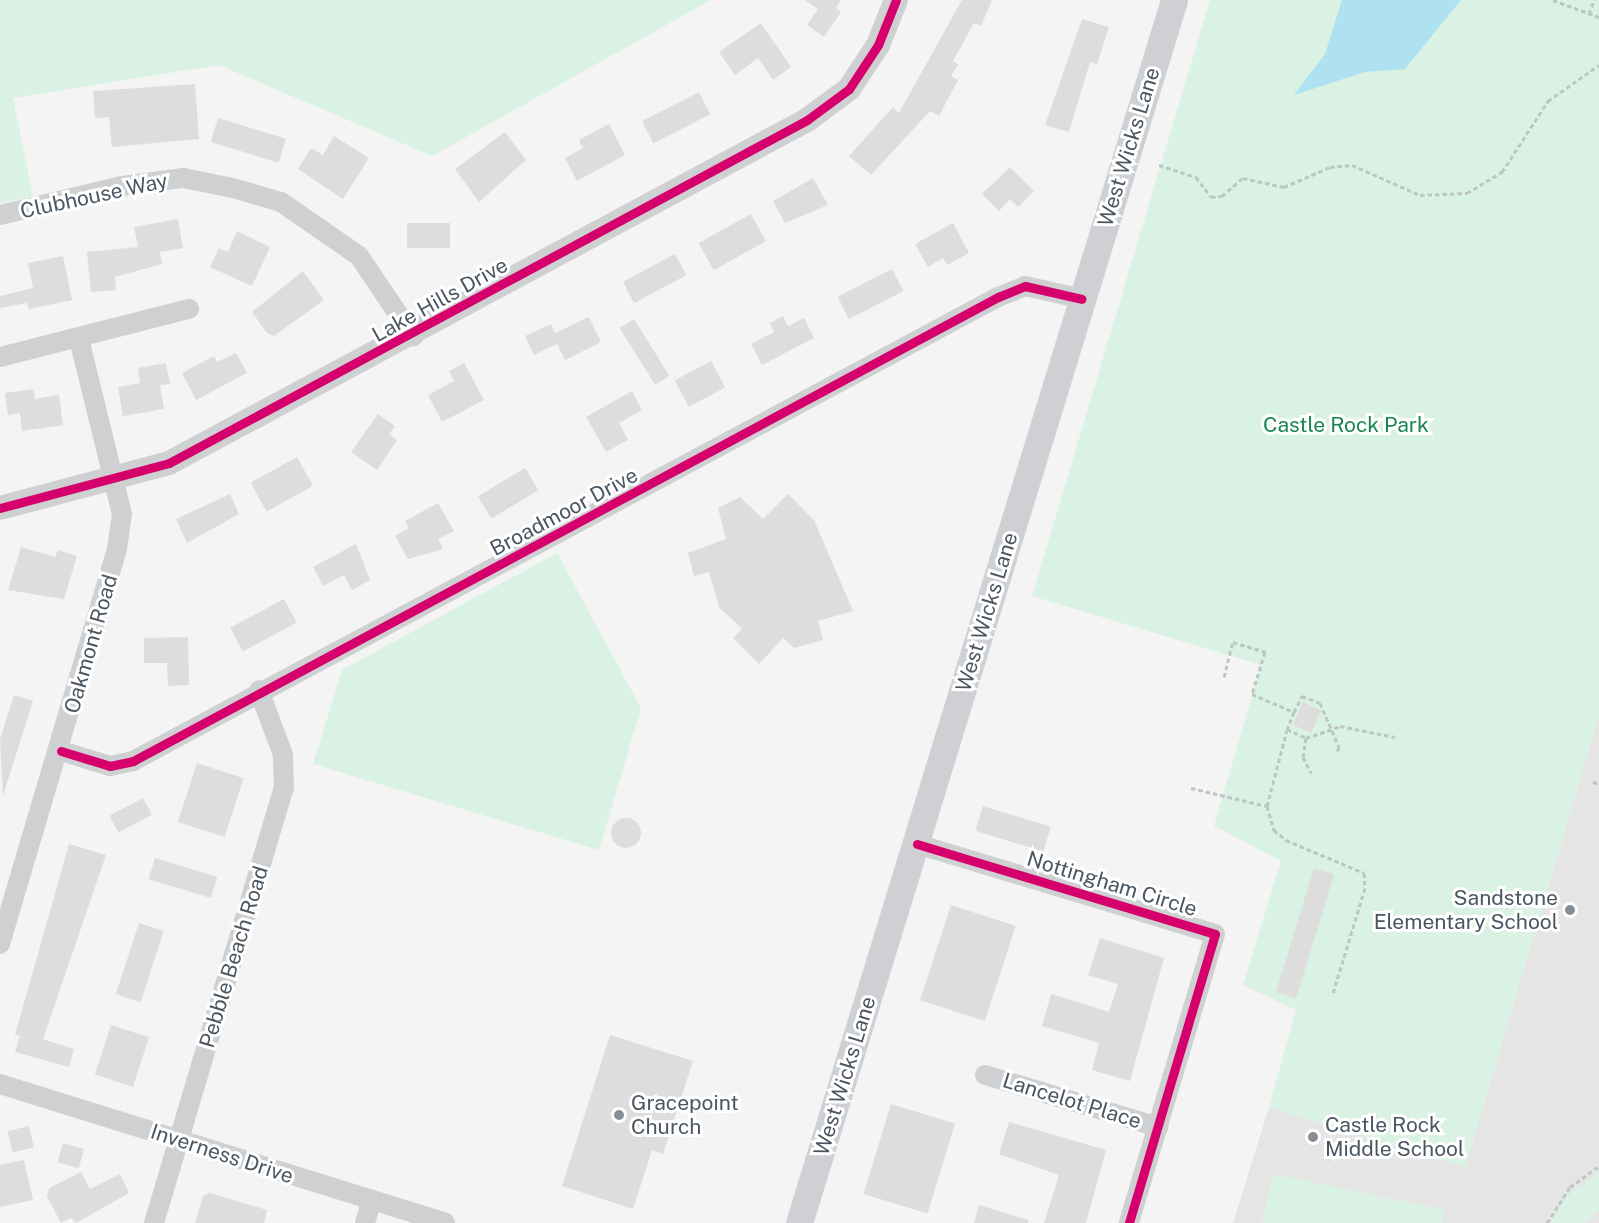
<!DOCTYPE html>
<style>
body{margin:0}
#map{position:relative;width:1599px;height:1223px;overflow:hidden;background:#f4f4f4;font-family:"Public Sans",sans-serif}
div>[style]{position:absolute}
.education>*{inset:0;background:#e6e5e6}
.green>*{inset:0;background:#d9f2e3}
.water>*{inset:0;background:#aee2f0}
.building>*{inset:0;background:#ddddde;transform-origin:0 0}
.round{border-radius:50%}
.path>*{height:3px;margin-top:-1.5px;transform-origin:0;background:repeating-linear-gradient(90deg,#bcc7c4 0 4.5px,transparent 0 7.5px)}
.minor>*{height:20px;margin:-10px;padding:0 10px;transform-origin:10px;border-radius:10px;background:#ced0d2}
.tertiary>*{height:24px;margin:-12px;padding:0 12px;transform-origin:12px;border-radius:12px;background:#ced0d2}
.secondary>*{height:27px;margin:-13.5px;padding:0 13.5px;transform-origin:13.5px;border-radius:13.5px;background:#ced0d4}
.cycleway>*{height:9px;margin:-4.5px;padding:0 4.5px;transform-origin:4.5px;border-radius:4.5px;background:#d6006c}
.dots>*{width:16px;height:16px;translate:-50% -50%;box-sizing:border-box;border:3px solid #fff;border-radius:50%}
span{translate:-50% -50%;white-space:nowrap;text-align:center;line-height:1.15;-webkit-text-stroke:6px #fff;paint-order:stroke}
.street-label{font-size:21px;color:#4a5661}
.park-label{font-size:21px;color:#17864f}
.poi-label{font-size:21px;color:#4a5661}
.right{translate:-100% -50%;text-align:right}
.left{translate:0 -50%;text-align:left}
</style>
<div id="map">
<div class="education">
<div style="clip-path:polygon(1599px 715px,1599px 1223px,1233px 1223px,1269px 1107px,1465px 1167px)"></div>
</div>
<div class="green">
<div style="clip-path:polygon(0 0,711px 0,432px 156px,219px 65px,13px 98px,33px 196px,0 203px)"></div>
<div style="clip-path:polygon(1210px 0,1599px 0,1599px 715px,1465px 1167px,1269px 1107px,1296px 1010px,1243px 985px,1281px 861px,1214px 826px,1261px 665px,1032px 596px)"></div>
<div style="clip-path:polygon(557px 553px,641px 708px,599px 850px,313px 764px,342px 670px)"></div>
<div style="clip-path:polygon(1599px 1172px,1599px 1209px,1586px 1223px,1551px 1223px,1564px 1198px)"></div>
<div style="clip-path:polygon(1273px 1174px,1445px 1210px,1441px 1223px,1262px 1223px)"></div>
</div>
<div class="water">
<div style="clip-path:polygon(1342px 0,1461px 0,1405px 69px,1365px 72px,1294px 95px,1325px 54px)"></div>
</div>
<div class="building">
<div style="clip-path:polygon(805px 0,841px 0,836px 8px,841px 12px,824px 37px,807px 25px,818px 9px)"></div>
<div style="clip-path:polygon(962px 0,992px 0,981px 26px,974px 23px,953px 61px,958px 64px,951px 76px,958px 80px,939px 116px,930px 111px,871px 175px,849px 156px,893px 107px,899px 113px)"></div>
<div style="clip-path:polygon(1082px 19px,1109px 27px,1097px 64px,1090px 62px,1069px 132px,1045px 125px)"></div>
<div style="clip-path:polygon(761px 23px,791px 67px,773px 80px,758px 58px,735px 75px,719px 52px)"></div>
<div style="clip-path:polygon(195px 84px,199px 139px,112px 147px,109px 117px,95px 118px,93px 91px)"></div>
<div style="left:699px;top:92px;width:25px;height:64px;rotate:63deg"></div>
<div style="left:218px;top:118px;width:71px;height:25px;rotate:17deg"></div>
<div style="clip-path:polygon(609px 124px,625px 155px,577px 181px,565px 158px,583px 148px,579px 140px)"></div>
<div style="clip-path:polygon(505px 132px,526px 160px,479px 202px,455px 169px)"></div>
<div style="clip-path:polygon(334px 136px,369px 158px,343px 199px,298px 169px,311px 148px,323px 155px)"></div>
<div style="clip-path:polygon(1010px 167px,1034px 191px,1018px 207px,1010px 199px,999px 211px,982px 194px)"></div>
<div style="clip-path:polygon(813px 178px,828px 205px,785px 223px,773px 201px)"></div>
<div style="left:751px;top:214px;width:31px;height:60px;rotate:61deg"></div>
<div style="clip-path:polygon(178px 219px,183px 248px,160px 252px,162px 264px,115px 277px,116px 290px,91px 292px,87px 252px,138px 247px,134px 227px)"></div>
<div style="left:450px;top:223px;width:25px;height:43px;rotate:90deg"></div>
<div style="clip-path:polygon(953px 223px,969px 253px,947px 265px,943px 258px,928px 267px,915px 244px)"></div>
<div style="clip-path:polygon(237px 231px,270px 247px,252px 286px,210px 267px,219px 248px,228px 252px)"></div>
<div style="left:675px;top:254px;width:24px;height:59px;rotate:62deg"></div>
<div style="clip-path:polygon(63px 256px,72px 300px,29px 309px,27px 303px,0 308px,0 296px,33px 288px,28px 263px)"></div>
<div style="left:892px;top:269px;width:25px;height:61px;rotate:63deg"></div>
<div style="clip-path:polygon(303px 271px,324px 300px,274px 336px,266px 332px,252px 312px)"></div>
<div style="clip-path:polygon(783px 316px,788px 326px,804px 318px,814px 338px,762px 365px,751px 344px,774px 332px,770px 323px)"></div>
<div style="clip-path:polygon(589px 317px,601px 342px,565px 360px,557px 344px,534px 355px,525px 336px,551px 324px,555px 333px)"></div>
<div style="left:634px;top:319px;width:67px;height:17px;rotate:58deg"></div>
<div style="clip-path:polygon(236px 353px,247px 373px,196px 400px,182px 373px,214px 356px,217px 362px)"></div>
<div style="left:711px;top:361px;width:30px;height:41px;rotate:62deg"></div>
<div style="clip-path:polygon(166px 363px,170px 384px,160px 385px,164px 409px,123px 416px,118px 387px,140px 383px,138px 368px)"></div>
<div style="clip-path:polygon(464px 363px,484px 400px,442px 422px,428px 395px,454px 381px,449px 371px)"></div>
<div style="clip-path:polygon(33px 389px,35px 399px,59px 395px,63px 425px,22px 431px,20px 413px,8px 415px,5px 393px)"></div>
<div style="clip-path:polygon(632px 391px,642px 410px,619px 423px,628px 440px,606px 452px,586px 417px)"></div>
<div style="clip-path:polygon(378px 414px,395px 426px,389px 434px,397px 440px,377px 470px,351px 452px)"></div>
<div style="left:297px;top:457px;width:33px;height:53px;rotate:61deg"></div>
<div style="left:525px;top:468px;width:26px;height:55px;rotate:59deg"></div>
<div style="clip-path:polygon(230px 494px,239px 514px,187px 543px,176px 519px)"></div>
<div style="clip-path:polygon(788px 494px,814px 520px,853px 611px,818px 621px,823px 640px,794px 648px,783px 638px,759px 664px,733px 638px,742px 629px,719px 607px,709px 572px,694px 576px,688px 553px,726px 539px,718px 508px,740px 497px,763px 519px)"></div>
<div style="clip-path:polygon(438px 503px,454px 531px,438px 539px,443px 549px,408px 559px,395px 536px,409px 528px,405px 521px)"></div>
<div style="clip-path:polygon(356px 544px,370px 580px,352px 590px,344px 575px,323px 586px,313px 567px)"></div>
<div style="clip-path:polygon(21px 547px,55px 557px,58px 550px,77px 556px,64px 599px,8px 590px)"></div>
<div style="left:284px;top:599px;width:27px;height:61px;rotate:62deg"></div>
<div style="clip-path:polygon(188px 637px,189px 685px,168px 686px,167px 663px,144px 663px,144px 638px)"></div>
<div style="clip-path:polygon(14px 695px,33px 701px,3px 796px,0 739px)"></div>
<div style="left:1303px;top:702px;width:20px;height:25px;rotate:24deg"></div>
<div style="left:197px;top:763px;width:49px;height:62px;rotate:18deg"></div>
<div style="left:143px;top:798px;width:19px;height:38px;rotate:62deg"></div>
<div style="left:983px;top:806px;width:71px;height:26px;rotate:17deg"></div>
<div class="round" style="left:611px;top:818px;width:30px;height:30px"></div>
<div style="clip-path:polygon(69px 844px,106px 855px,43px 1039px,74px 1049px,69px 1067px,15px 1052px,20px 1036px,15px 1035px)"></div>
<div style="left:155px;top:858px;width:65px;height:22px;rotate:17deg"></div>
<div style="left:1314px;top:868px;width:21px;height:130px;rotate:17deg"></div>
<div style="left:951px;top:905px;width:68px;height:100px;rotate:18deg"></div>
<div style="left:139px;top:923px;width:26px;height:75px;rotate:18deg"></div>
<div style="clip-path:polygon(1100px 938px,1164px 958px,1130px 1081px,1092px 1070px,1099px 1043px,1042px 1026px,1051px 994px,1109px 1012px,1118px 984px,1088px 975px)"></div>
<div style="left:111px;top:1025px;width:40px;height:52px;rotate:18deg"></div>
<div style="clip-path:polygon(610px 1035px,693px 1061px,663px 1154px,652px 1150px,633px 1209px,562px 1186px)"></div>
<div style="left:891px;top:1104px;width:67px;height:94px;rotate:17deg"></div>
<div style="clip-path:polygon(1009px 1122px,1106px 1150px,1086px 1223px,1044px 1223px,1059px 1175px,999px 1154px)"></div>
<div style="left:29px;top:1126px;width:22px;height:22px;rotate:77deg"></div>
<div style="left:63px;top:1143px;width:22px;height:20px;rotate:16deg"></div>
<div style="clip-path:polygon(24px 1160px,33px 1200px,0 1207px,0 1165px)"></div>
<div style="clip-path:polygon(81px 1172px,90px 1189px,120px 1174px,129px 1193px,76px 1223px,71px 1218px,61px 1223px,47px 1196px,49px 1188px)"></div>
<div style="clip-path:polygon(210px 1193px,267px 1210px,264px 1223px,195px 1223px,203px 1196px)"></div>
<div style="clip-path:polygon(979px 1205px,1028px 1220px,1028px 1223px,974px 1223px)"></div>
</div>
<div class="path">
<div style="left:1553px;top:0;width:49px;rotate:20.3deg"></div>
<div style="left:1589px;top:14px;width:15px;rotate:-70deg"></div>
<div style="left:1159px;top:165px;width:39px;rotate:18deg"></div>
<div style="left:1196px;top:177px;width:25px;rotate:53deg"></div>
<div style="left:1211px;top:197px;width:11px;rotate:-5deg"></div>
<div style="left:1222px;top:196px;width:28px;rotate:-41deg"></div>
<div style="left:1243px;top:178px;width:42px;rotate:12.4deg"></div>
<div style="left:1284px;top:187px;width:50px;rotate:-23.5deg"></div>
<div style="left:1330px;top:167px;width:22px;rotate:-5deg"></div>
<div style="left:1352px;top:165px;width:74px;rotate:23.8deg"></div>
<div style="left:1420px;top:195px;width:47px;rotate:-2.4deg"></div>
<div style="left:1467px;top:193px;width:41px;rotate:-31deg"></div>
<div style="left:1502px;top:172px;width:85px;rotate:-57.1deg"></div>
<div style="left:1548px;top:101px;width:62px;rotate:-35.2deg"></div>
<div style="left:1224px;top:677px;width:36px;rotate:-76deg"></div>
<div style="left:1233px;top:642px;width:34px;rotate:17deg"></div>
<div style="left:1265px;top:652px;width:44px;rotate:107.2deg"></div>
<div style="left:1252px;top:694px;width:46px;rotate:23.2deg"></div>
<div style="left:1294px;top:712px;width:18px;rotate:112deg"></div>
<div style="left:1287px;top:729px;width:21px;rotate:25deg"></div>
<div style="left:1306px;top:738px;width:36px;rotate:-19deg"></div>
<div style="left:1340px;top:726px;width:56px;rotate:11.3deg"></div>
<div style="left:1294px;top:712px;width:18px;rotate:-63deg"></div>
<div style="left:1302px;top:696px;width:19px;rotate:21deg"></div>
<div style="left:1320px;top:703px;width:48px;rotate:66.6deg"></div>
<div style="left:1339px;top:747px;width:8px;rotate:113deg"></div>
<div style="left:1306px;top:738px;width:19px;rotate:99deg"></div>
<div style="left:1303px;top:757px;width:18px;rotate:63deg"></div>
<div style="left:1593px;top:782px;width:6px;rotate:18deg"></div>
<div style="left:1191px;top:788px;width:78px;rotate:13.3deg"></div>
<div style="left:1267px;top:806px;width:25px;rotate:74deg"></div>
<div style="left:1274px;top:830px;width:16px;rotate:40deg"></div>
<div style="left:1286px;top:840px;width:85px;rotate:22.9deg"></div>
<div style="left:1364px;top:873px;width:15px;rotate:86deg"></div>
<div style="left:1365px;top:888px;width:110px;rotate:106.9deg"></div>
<div style="left:1267px;top:806px;width:79px;rotate:-75.3deg"></div>
<div style="left:1547px;top:1223px;width:43px;rotate:-57.4deg"></div>
<div style="left:1570px;top:1187px;width:36px;rotate:-36deg"></div>
</div>
<div class="minor">
<div style="left:0;top:215px;width:125px;rotate:-13.4deg"></div>
<div style="left:122px;top:186px;width:62px;rotate:-7.5deg"></div>
<div style="left:183px;top:178px;width:51px;rotate:11.3deg"></div>
<div style="left:233px;top:188px;width:50px;rotate:16.3deg"></div>
<div style="left:281px;top:202px;width:95px;rotate:34.7deg"></div>
<div style="left:359px;top:256px;width:97px;rotate:56deg"></div>
<div style="left:0;top:357px;width:195px;rotate:-14.3deg"></div>
<div style="left:61px;top:751px;width:51px;rotate:17deg"></div>
<div style="left:110px;top:766px;width:24px;rotate:-12deg"></div>
<div style="left:133px;top:761px;width:982px;rotate:-28.21deg"></div>
<div style="left:998px;top:297px;width:29px;rotate:-22deg"></div>
<div style="left:1025px;top:286px;width:58px;rotate:12.8deg"></div>
<div style="left:917px;top:844px;width:311px;rotate:16.8deg"></div>
<div style="left:1215px;top:934px;width:302px;rotate:106.6deg"></div>
<div style="left:0;top:944px;width:412px;rotate:-73.5deg"></div>
<div style="left:117px;top:549px;width:35px;rotate:-82deg"></div>
<div style="left:122px;top:514px;width:180px;rotate:-103.8deg"></div>
<div style="left:985px;top:1075px;width:181px;rotate:16.7deg"></div>
<div style="left:0;top:1084px;width:466px;rotate:17.3deg"></div>
<div style="left:154px;top:1223px;width:454px;rotate:-73.4deg"></div>
<div style="left:284px;top:788px;width:33px;rotate:-92deg"></div>
<div style="left:283px;top:755px;width:69px;rotate:-110.3deg"></div>
<div style="left:365px;top:1223px;width:22px;rotate:-74deg"></div>
</div>
<div class="tertiary">
<div style="left:0;top:508px;width:175px;rotate:-14.9deg"></div>
<div style="left:169px;top:463px;width:724px;rotate:-28.26deg"></div>
<div style="left:807px;top:120px;width:52px;rotate:-36.4deg"></div>
<div style="left:849px;top:89px;width:53px;rotate:-56.6deg"></div>
<div style="left:878px;top:45px;width:48px;rotate:-68.2deg"></div>
</div>
<div class="secondary">
<div style="left:799px;top:1223px;width:1279px;rotate:-72.95deg"></div>
</div>
<div class="cycleway">
<div style="left:0;top:508px;width:175px;rotate:-14.9deg"></div>
<div style="left:169px;top:463px;width:724px;rotate:-28.26deg"></div>
<div style="left:807px;top:120px;width:52px;rotate:-36.4deg"></div>
<div style="left:849px;top:89px;width:53px;rotate:-56.6deg"></div>
<div style="left:878px;top:45px;width:48px;rotate:-68.2deg"></div>
<div style="left:61px;top:751px;width:51px;rotate:17deg"></div>
<div style="left:110px;top:766px;width:24px;rotate:-12deg"></div>
<div style="left:133px;top:761px;width:982px;rotate:-28.21deg"></div>
<div style="left:998px;top:297px;width:29px;rotate:-22deg"></div>
<div style="left:1025px;top:286px;width:58px;rotate:12.8deg"></div>
<div style="left:917px;top:844px;width:311px;rotate:16.8deg"></div>
<div style="left:1215px;top:934px;width:302px;rotate:106.6deg"></div>
</div>
<div class="dots">
<div style="left:1570px;top:910px;background:#868d94"></div>
<div style="left:619px;top:1115px;background:#868d94"></div>
<div style="left:1313px;top:1137px;background:#868d94"></div>
</div>
<div class="street-label">
<span style="left:1129px;top:147px;rotate:-73deg">West Wicks Lane</span>
<span style="left:94px;top:196px;rotate:-12deg">Clubhouse Way</span>
<span style="left:440px;top:300px;rotate:-29deg">Lake Hills Drive</span>
<span style="left:564px;top:512px;rotate:-28deg">Broadmoor Drive</span>
<span style="left:987px;top:612px;rotate:-73deg">West Wicks Lane</span>
<span style="left:91px;top:644px;rotate:-74deg">Oakmont Road</span>
<span style="left:1112px;top:884px;rotate:17deg">Nottingham Circle</span>
<span style="left:234px;top:957px;rotate:-73deg">Pebble Beach Road</span>
<span style="left:845px;top:1076px;rotate:-73deg">West Wicks Lane</span>
<span style="left:1072px;top:1101px;rotate:17deg">Lancelot Place</span>
<span style="left:222px;top:1154px;rotate:18deg">Inverness Drive</span>
</div>
<div class="park-label">
<span style="left:1346px;top:425px">Castle Rock Park</span>
</div>
<div class="poi-label">
<span class="right" style="left:1558px;top:910px">Sandstone<br>Elementary School</span>
<span class="left" style="left:631px;top:1115px">Gracepoint<br>Church</span>
<span class="left" style="left:1325px;top:1137px">Castle Rock<br>Middle School</span>
</div>
</div>
